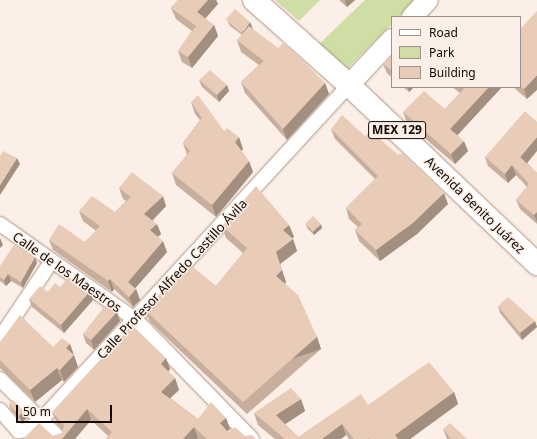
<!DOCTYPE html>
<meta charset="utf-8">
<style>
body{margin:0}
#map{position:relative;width:537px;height:439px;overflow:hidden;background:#fbefe7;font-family:"Noto Sans",sans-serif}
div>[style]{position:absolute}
.green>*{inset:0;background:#cedea5}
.roads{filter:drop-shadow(0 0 1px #af9481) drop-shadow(0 0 1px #af9481)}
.minor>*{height:14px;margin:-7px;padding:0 7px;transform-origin:7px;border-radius:7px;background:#fff}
.secondary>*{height:20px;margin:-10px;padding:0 10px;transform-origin:10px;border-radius:10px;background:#fff}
.primary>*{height:22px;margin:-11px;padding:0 11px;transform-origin:11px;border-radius:11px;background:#fff}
.wall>*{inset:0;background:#c8af9d}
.shaded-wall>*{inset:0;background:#a28f80;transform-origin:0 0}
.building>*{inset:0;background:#e8ccb7;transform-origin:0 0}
span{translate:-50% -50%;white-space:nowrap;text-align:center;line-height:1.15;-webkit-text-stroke:3px #fbefe7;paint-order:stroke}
.shield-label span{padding:1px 3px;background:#fbefe7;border:1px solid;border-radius:3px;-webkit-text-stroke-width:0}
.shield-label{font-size:12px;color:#130a04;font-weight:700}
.street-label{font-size:13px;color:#130a04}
.legend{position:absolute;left:391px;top:16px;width:130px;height:72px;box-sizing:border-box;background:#fbefe7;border:1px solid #9e938c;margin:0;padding:5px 7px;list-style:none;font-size:12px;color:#130a04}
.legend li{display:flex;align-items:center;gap:8px;height:20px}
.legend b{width:20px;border:1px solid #9e938c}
.scale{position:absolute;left:16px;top:405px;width:96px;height:18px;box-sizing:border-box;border:2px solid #130a04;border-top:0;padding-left:5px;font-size:12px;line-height:14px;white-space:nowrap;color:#130a04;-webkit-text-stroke:3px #fbefe7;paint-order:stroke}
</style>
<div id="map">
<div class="green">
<div style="clip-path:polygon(275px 0,320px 0,299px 21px)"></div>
<div style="clip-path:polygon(365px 0,416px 0,399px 17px,392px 17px,392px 24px,346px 70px,317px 46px)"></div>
</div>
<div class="roads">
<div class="minor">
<div style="left:0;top:224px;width:166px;rotate:35.2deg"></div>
<div style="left:136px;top:320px;width:166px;rotate:45.7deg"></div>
<div style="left:0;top:338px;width:92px;rotate:-56.1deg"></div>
<div style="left:0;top:379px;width:85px;rotate:45deg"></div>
<div style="left:0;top:410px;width:28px;rotate:49deg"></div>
<div style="left:18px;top:431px;width:9px;rotate:-6deg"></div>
<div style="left:27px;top:430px;width:19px;rotate:-36deg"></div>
<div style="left:42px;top:419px;width:454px;rotate:-47.4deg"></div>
</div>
<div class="secondary">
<div style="left:412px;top:17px;width:23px;rotate:-47deg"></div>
<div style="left:349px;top:85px;width:63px;rotate:-46.9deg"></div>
</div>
<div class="primary">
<div style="left:254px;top:0;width:127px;rotate:41.8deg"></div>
<div style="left:349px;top:85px;width:260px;rotate:43.6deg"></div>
</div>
</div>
<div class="wall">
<div style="clip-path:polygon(178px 0,216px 0,218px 4px,205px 19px,214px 25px,218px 36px,192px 68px,182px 62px,178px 51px,192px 31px,176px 19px,171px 8px)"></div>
<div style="clip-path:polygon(339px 0,355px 0,347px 7px)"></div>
<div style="clip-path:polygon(227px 20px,325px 83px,329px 94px,287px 140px,245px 93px,241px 82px,259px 65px,241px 52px,237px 40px,242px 35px,230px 26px)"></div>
<div style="clip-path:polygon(520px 29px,527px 99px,513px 87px,520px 87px)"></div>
<div style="clip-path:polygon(392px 55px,392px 78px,387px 73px,383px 64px)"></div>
<div style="clip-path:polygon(199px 80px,227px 85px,229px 91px,219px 102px,202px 87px)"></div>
<div style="clip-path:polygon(403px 87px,414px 87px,409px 92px)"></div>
<div style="clip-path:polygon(452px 87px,502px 87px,457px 135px,468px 151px,455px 164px,407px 123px,403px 112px,445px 109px,460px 93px)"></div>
<div style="clip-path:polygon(191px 102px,224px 131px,243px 149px,241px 151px,253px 172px,216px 217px,176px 185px,172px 173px,187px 155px,183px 143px,200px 120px,195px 114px)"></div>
<div style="clip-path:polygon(331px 129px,365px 136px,448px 204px,417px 234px,380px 261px,359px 241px,355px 230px,358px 227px,349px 219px,346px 208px,375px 179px,335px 139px)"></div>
<div style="clip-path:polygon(485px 157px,527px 163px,537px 173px,537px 224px,520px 209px,516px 200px,527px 187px,516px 175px,508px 183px,488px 166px)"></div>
<div style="clip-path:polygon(119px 188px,166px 206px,153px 220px,161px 234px,158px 237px,167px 252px,135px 288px,136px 289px,140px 300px,133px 307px,114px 289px,112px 292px,53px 250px,49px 240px,85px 242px,96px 231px,83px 221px,79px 211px,115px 212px,126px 201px,123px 199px)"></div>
<div style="clip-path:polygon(306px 224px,322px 228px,314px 235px,307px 228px)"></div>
<div style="clip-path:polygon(289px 225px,294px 237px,292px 238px,293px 239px,297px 251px,280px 264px,286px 282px,285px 283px,317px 337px,321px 349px,247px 414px,150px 322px,145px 310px,216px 286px,243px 253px,226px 238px,222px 226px)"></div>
<div style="clip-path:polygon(37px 263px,23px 288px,11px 281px,6px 286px,0 281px,0 266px)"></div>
<div style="clip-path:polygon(60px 287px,93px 300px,64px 333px,32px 307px,29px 299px)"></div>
<div style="clip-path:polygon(498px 306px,537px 326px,537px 327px,522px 340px,500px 313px)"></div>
<div style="clip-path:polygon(117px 312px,120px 321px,94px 350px,86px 343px,83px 334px)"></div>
<div style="clip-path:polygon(0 342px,53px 347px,70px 344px,78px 367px,64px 382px,62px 380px,35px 402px,0 368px)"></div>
<div style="clip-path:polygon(166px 358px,170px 369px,168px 372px,175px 378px,179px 390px,170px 398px,198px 419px,226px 418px,230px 429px,227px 431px,228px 432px,245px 436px,256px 439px,198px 439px,198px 438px,197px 439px,106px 439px,108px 436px,91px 420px,75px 439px,23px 439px,53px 436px,62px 433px,63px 431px,57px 424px,52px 412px)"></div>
<div style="clip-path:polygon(454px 392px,458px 404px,410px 439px,349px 439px,346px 435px,341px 439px,275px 439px,258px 425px,254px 413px,301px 399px,305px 411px,285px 424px,298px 437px,368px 405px)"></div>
<div style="clip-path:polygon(9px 404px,24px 411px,27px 418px,22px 422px,11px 410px)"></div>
<div style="clip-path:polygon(443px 429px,467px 439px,447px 439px)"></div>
</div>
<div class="shaded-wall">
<div style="clip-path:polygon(208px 0,216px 0,218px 4px,201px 23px,197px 12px)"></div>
<div style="clip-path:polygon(346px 0,355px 0,347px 7px,345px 1px)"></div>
<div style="clip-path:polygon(250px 22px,253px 29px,246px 38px,243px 32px)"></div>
<div style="clip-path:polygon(214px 25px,218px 36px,192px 68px,188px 57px)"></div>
<div style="clip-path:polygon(537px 75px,537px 90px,527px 99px,524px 89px)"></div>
<div style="clip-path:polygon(325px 83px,329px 94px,287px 140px,283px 129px)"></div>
<div style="clip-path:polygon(227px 85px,229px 91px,219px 102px,217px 95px)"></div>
<div style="clip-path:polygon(408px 87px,414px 87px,409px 92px)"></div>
<div style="clip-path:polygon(489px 87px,502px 87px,454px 139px,450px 129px)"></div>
<div style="clip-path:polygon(239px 137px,243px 149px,239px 154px,235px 142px)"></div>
<div style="clip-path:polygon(537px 137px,537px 151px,524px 167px,520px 157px)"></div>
<div style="clip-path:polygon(464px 141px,468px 151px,455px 164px,451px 154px)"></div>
<div style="clip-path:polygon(17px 158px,20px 164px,0 195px,0 185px)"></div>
<div style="clip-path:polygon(249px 161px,253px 172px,216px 217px,212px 205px)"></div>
<div style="clip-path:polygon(512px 165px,516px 175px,508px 183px,505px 174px)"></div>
<div style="clip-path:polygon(444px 193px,448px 204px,417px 234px,380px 261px,376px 250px)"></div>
<div style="clip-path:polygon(163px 196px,166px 206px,148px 225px,144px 214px)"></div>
<div style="clip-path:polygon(537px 212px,537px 222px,534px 215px)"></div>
<div style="clip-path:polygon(157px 224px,161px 234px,154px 240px,150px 230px)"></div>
<div style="clip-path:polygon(321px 224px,322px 228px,314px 235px,313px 232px)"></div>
<div style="clip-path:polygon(289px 225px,294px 237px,287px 242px,283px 230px)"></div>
<div style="clip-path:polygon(0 238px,3px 245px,0 248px)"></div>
<div style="clip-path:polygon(293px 239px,297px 251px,280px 264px,286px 282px,280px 288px,276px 276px,276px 252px)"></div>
<div style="clip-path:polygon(163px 241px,167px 252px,131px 293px,128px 282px)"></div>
<div style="clip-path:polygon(35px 257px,37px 263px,23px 288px,21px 282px)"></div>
<div style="clip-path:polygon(8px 274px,11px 281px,6px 286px,4px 280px)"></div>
<div style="clip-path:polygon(110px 279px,114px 289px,112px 292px,108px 281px)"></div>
<div style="clip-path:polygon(136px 289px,140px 300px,133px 307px,129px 297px)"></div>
<div style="clip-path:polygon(90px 291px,93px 300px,64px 333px,61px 325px)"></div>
<div style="clip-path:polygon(117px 312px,120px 321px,94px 350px,91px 340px)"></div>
<div style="clip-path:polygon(535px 321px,537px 327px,522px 340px,520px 333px)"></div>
<div style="left:317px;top:337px;width:13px;height:98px;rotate:72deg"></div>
<div style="clip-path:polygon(70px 344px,78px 367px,64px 382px,60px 370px,66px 348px)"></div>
<div style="clip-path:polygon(166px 358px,170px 369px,165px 376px,161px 364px)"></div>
<div style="clip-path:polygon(57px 368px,62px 380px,35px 402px,30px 390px)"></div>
<div style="clip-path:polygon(175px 378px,179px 390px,165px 403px,161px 392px)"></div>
<div style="clip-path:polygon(454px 392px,458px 404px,410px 439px,396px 439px,395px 435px)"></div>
<div style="clip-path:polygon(301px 399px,305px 411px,281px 427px,276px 415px)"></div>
<div style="clip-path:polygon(87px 409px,91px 420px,75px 439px,62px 439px)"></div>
<div style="clip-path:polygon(24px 411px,27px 418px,22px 422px,19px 416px)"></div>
<div style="clip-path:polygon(226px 418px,230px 429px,224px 434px,220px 423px)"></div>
<div style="clip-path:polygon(342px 424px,346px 435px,341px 439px,322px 439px)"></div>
<div style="clip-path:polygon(194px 427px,198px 438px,197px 439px,183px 439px)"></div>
</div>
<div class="building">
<div style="clip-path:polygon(178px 0,208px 0,197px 12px,214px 25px,188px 57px,178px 51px,196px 26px,171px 8px)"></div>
<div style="left:235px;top:9px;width:20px;height:14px;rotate:41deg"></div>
<div style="clip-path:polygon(537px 11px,537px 75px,524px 89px,520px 86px,520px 29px)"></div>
<div style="clip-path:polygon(249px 26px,278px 48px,284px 42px,325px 83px,283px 129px,241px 82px,264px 61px,237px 40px)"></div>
<div style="clip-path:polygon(392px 55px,392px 71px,383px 64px)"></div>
<div style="clip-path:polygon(210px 70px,227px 85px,217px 95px,199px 80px)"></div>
<div style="clip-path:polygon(461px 87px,489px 87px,450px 129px,464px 141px,451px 154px,403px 112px,424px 91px,445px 109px,464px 89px)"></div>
<div style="clip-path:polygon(198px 95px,224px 131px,227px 128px,239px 137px,235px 142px,249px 161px,212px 205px,172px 173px,190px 151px,183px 143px,202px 118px,191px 102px)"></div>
<div style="clip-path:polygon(525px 111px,537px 122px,537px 137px,520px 157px,537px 173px,537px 212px,534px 215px,516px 200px,529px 184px,512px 165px,505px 174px,485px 157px)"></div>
<div style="clip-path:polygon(342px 115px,365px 136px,371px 131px,398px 155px,402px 153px,444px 193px,413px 223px,376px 250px,355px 230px,362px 224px,346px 208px,378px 176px,331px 129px)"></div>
<div style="clip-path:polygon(3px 151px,17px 158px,0 185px,0 156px)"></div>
<div style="clip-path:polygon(132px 172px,163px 196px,144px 214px,157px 224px,150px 230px,163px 241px,128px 282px,136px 289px,129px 297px,110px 279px,108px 281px,49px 240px,59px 224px,85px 242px,100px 226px,79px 211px,92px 196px,115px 212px,131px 197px,119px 188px)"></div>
<div style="clip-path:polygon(256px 186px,289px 225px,283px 230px,293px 239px,276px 252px,282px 270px,276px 276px,298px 295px,317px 337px,243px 402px,145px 310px,188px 263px,216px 286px,247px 248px,222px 226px)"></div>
<div style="left:313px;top:216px;width:11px;height:11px;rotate:45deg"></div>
<div style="clip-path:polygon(14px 245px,35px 257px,21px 282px,8px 274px,4px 280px,0 277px,0 266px)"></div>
<div style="clip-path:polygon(69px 277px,90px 291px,61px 325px,29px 299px,40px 286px,48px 292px,55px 283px,60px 287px)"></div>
<div style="clip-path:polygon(508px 297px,535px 321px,520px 333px,498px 306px)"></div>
<div style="clip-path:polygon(107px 303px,117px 312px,91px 340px,83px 334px)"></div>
<div style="clip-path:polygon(20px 315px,53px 347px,62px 338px,70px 344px,66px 348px,74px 355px,60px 370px,57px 368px,30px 390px,0 360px,0 342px)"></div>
<div style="clip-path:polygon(132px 325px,166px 358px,161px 364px,175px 378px,161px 392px,198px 419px,211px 402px,226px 418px,220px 423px,228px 432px,235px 427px,245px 436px,252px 435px,256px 439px,207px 439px,194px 427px,183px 439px,106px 439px,112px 432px,87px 409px,62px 439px,23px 439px,39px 423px,53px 436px,62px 433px,64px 425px,52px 412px)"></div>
<div style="clip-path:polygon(429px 362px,454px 392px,395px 435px,398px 439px,370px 439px,369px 438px,367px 439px,354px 439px,342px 424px,322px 439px,285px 439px,254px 413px,291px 388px,301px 399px,276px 415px,298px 437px,361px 394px,368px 405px)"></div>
<div style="clip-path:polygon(13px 400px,24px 411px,19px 416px,9px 404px)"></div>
<div style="clip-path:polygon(450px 423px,467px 439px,451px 439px,443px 429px)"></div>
</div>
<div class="shield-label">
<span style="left:397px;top:130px">MEX 129</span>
</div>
<div class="street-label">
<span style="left:475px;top:205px;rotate:44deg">Avenida Benito Juárez</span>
<span style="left:67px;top:272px;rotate:35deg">Calle de los Maestros</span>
<span style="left:172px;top:279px;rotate:-47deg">Calle Profesor Alfredo Castillo Ávila</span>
</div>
<ul class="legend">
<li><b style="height:5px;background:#fff"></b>Road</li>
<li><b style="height:11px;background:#cedea5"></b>Park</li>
<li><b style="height:11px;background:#e8ccb7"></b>Building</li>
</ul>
<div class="scale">50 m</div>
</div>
